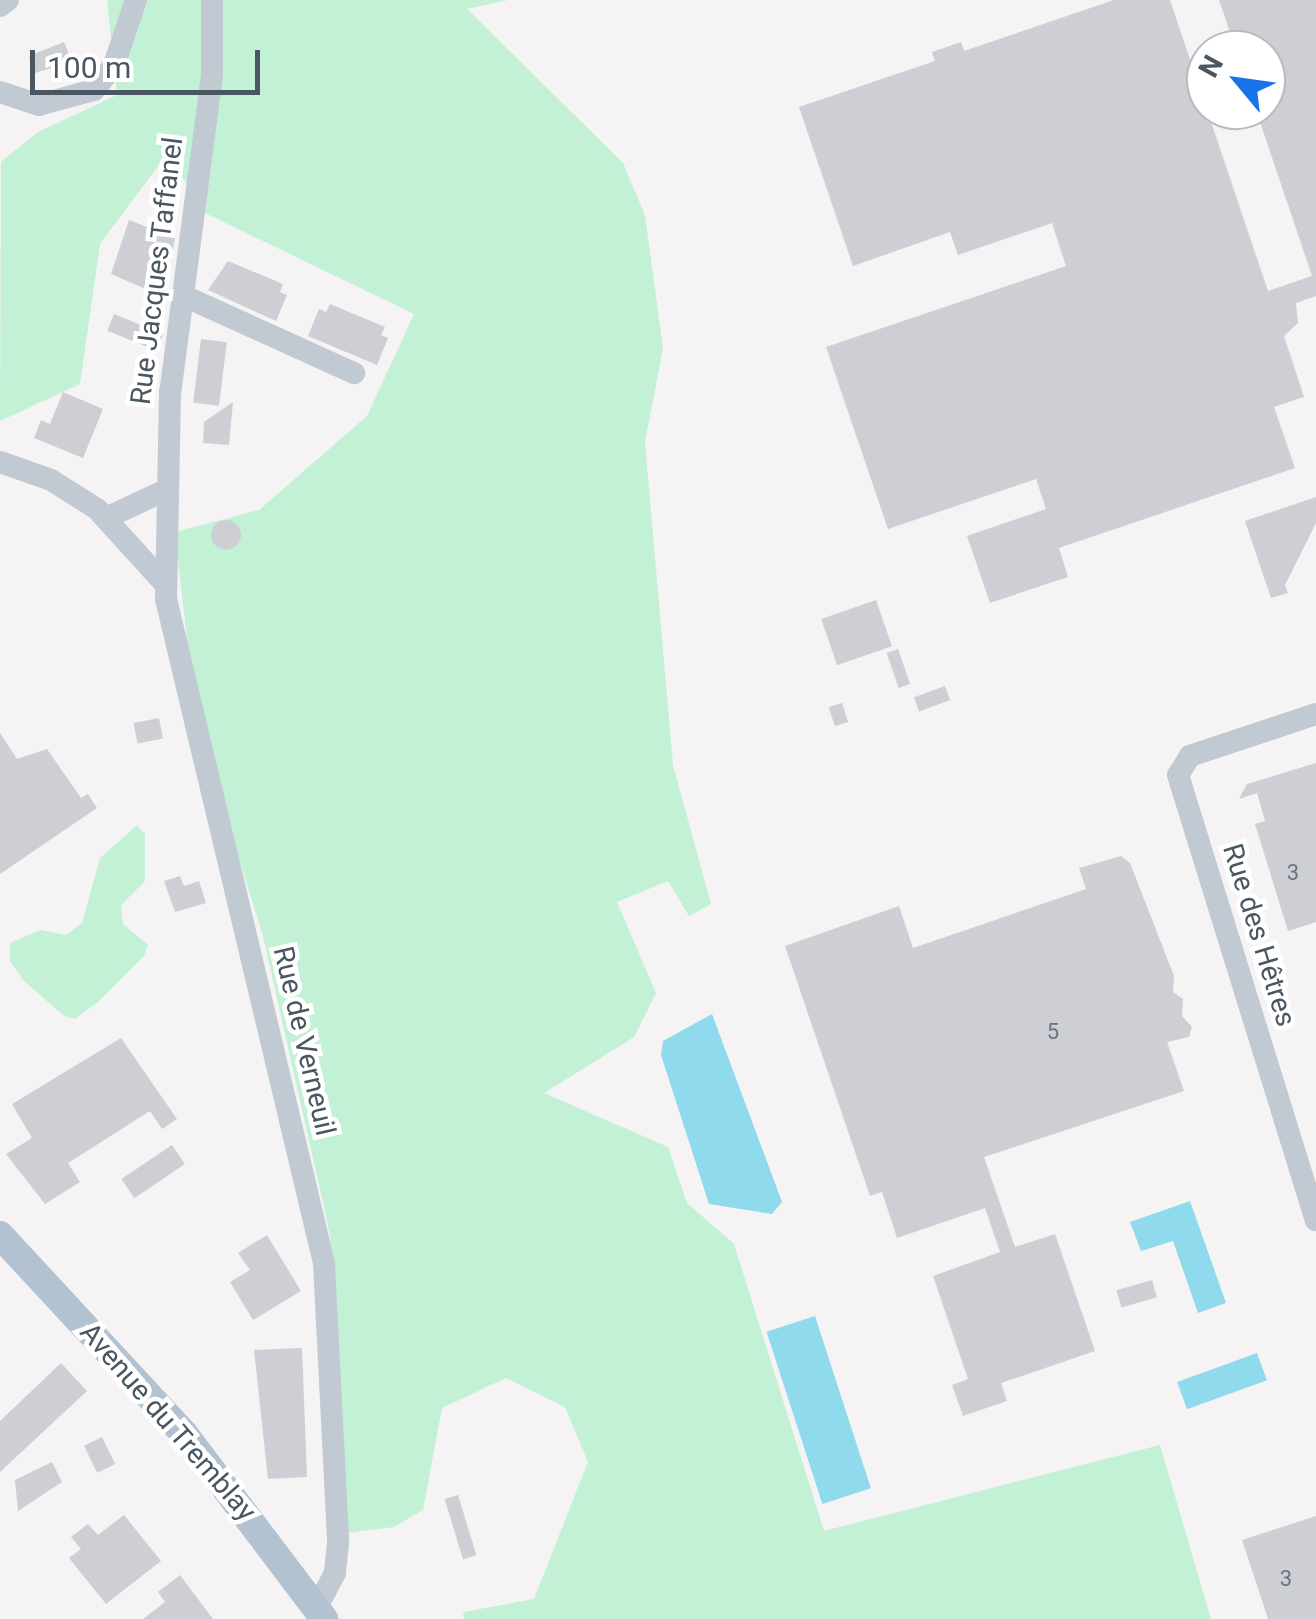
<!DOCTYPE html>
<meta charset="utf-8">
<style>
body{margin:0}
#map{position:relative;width:1316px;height:1619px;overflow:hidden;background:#f5f3f3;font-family:Roboto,sans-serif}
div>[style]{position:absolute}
.green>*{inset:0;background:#c3f1d5}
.water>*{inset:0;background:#90daee;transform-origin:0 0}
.building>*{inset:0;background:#cdcfd5;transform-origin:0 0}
.round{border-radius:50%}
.minor>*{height:22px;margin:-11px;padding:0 11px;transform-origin:11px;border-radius:11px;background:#c1cad2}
.major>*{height:28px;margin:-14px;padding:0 14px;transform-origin:14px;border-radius:14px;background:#b3c2d1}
span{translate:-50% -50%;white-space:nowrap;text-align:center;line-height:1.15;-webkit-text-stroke:9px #fff;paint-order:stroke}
.number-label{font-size:22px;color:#6b747e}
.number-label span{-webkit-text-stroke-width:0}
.street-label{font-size:28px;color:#4a5661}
.north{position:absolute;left:1186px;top:30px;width:100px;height:100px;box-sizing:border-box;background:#fff;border:2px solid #b7bbc0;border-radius:50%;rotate:299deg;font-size:28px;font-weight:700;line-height:40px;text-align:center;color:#4a5661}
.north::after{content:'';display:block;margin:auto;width:35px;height:45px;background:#1a73e8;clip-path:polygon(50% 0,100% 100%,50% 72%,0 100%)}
.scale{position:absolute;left:30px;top:50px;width:230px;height:45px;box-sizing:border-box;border:5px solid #4a5661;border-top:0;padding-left:12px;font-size:30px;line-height:35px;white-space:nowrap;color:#4a5661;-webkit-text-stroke:8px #fff;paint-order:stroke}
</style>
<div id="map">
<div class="green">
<div style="clip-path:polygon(107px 0,508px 0,467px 9px,623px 163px,645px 215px,663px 348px,645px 442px,673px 765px,711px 904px,689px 916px,668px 881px,617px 902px,656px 993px,634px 1037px,544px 1093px,668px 1147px,687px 1203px,734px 1244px,824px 1531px,1160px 1445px,1211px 1619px,464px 1619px,463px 1612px,534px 1599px,588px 1462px,565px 1407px,506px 1378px,442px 1408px,423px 1510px,394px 1527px,346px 1533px,335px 1268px,327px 1220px,263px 936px,196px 721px,175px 532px,259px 510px,367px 416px,414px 314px,207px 214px,167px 154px,100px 244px,80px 384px,0 421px,1px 162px,38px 132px,117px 95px)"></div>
<div style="clip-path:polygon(137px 825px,145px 834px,145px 881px,121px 905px,123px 924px,148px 945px,144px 956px,98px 1002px,75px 1019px,64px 1016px,23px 980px,10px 961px,10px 943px,40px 930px,66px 935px,82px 923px,100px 858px)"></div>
</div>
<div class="water">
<div style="clip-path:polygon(712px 1014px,782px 1202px,772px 1214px,709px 1204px,661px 1055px,663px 1041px)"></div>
<div style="clip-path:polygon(1190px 1201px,1226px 1303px,1198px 1313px,1173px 1241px,1141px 1251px,1130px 1222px)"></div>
<div style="left:815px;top:1316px;width:181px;height:51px;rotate:72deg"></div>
<div style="left:1257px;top:1353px;width:29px;height:85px;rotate:70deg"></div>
</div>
<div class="building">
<div style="clip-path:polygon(1114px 0,1170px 0,1268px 291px,1312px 276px,1256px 110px,1266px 110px,1266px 50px,1236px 50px,1219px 0,1316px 0,1316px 296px,1296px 303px,1298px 323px,1284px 336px,1304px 397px,1274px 407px,1295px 468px,1059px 548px,1068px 577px,990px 603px,967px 536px,1046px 509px,1036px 479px,888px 529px,826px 347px,1066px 266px,1052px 223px,958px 255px,950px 232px,853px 266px,799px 107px,935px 61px,932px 52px,961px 42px,964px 51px)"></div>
<div style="clip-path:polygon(64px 42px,72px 62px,35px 73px,29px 56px)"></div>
<div style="clip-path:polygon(129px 220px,175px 238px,164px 297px,111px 274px)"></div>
<div style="clip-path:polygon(228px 261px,283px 284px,280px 292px,287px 295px,276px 321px,208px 290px)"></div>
<div style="clip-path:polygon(330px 304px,385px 327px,381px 335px,388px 338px,377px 365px,308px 336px,319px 309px,326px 312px)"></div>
<div style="left:114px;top:314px;width:53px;height:18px;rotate:22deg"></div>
<div style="left:201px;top:339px;width:26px;height:64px;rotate:7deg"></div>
<div style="clip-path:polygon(63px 392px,103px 409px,83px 458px,34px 438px,41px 420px,50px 424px)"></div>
<div style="clip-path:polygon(233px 402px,229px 445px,203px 443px,204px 422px)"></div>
<div style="clip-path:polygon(1316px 497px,1316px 523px,1285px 585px,1288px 593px,1271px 598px,1245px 521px)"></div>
<div class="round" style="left:211px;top:520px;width:30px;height:30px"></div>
<div style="left:876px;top:600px;width:49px;height:58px;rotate:71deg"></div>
<div style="left:898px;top:649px;width:37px;height:12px;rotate:71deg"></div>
<div style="left:945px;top:686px;width:15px;height:33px;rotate:70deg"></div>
<div style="left:842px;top:703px;width:20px;height:14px;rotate:72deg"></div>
<div style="left:159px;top:718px;width:21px;height:26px;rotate:79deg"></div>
<div style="clip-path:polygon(0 733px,17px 759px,47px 749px,81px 798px,88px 794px,97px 808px,0 874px)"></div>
<div style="clip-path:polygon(1316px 763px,1316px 922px,1288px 931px,1255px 824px,1265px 821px,1257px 793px,1239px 799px,1247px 784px)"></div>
<div style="clip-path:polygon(1121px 856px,1130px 863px,1174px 976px,1173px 992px,1183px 999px,1182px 1016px,1192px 1027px,1189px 1037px,1167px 1042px,1184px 1091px,984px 1157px,1015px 1247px,1055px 1234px,1095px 1351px,1001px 1383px,1007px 1401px,963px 1416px,952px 1385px,968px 1379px,933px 1276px,1000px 1252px,985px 1208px,897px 1238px,882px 1192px,870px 1196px,785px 946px,899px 906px,913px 948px,1086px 889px,1079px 868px)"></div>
<div style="clip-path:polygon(180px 876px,184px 886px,199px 881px,206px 903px,175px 912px,164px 881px)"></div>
<div style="clip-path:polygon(121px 1038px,177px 1119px,162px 1129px,150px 1111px,68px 1163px,80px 1182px,45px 1204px,6px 1154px,32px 1138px,12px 1104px)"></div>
<div style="left:172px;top:1145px;width:23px;height:61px;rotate:56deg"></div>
<div style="clip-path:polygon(267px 1235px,301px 1291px,253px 1320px,230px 1282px,250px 1270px,238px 1253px)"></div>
<div style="left:1152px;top:1280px;width:18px;height:37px;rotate:74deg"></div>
<div style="clip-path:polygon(302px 1348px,307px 1477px,268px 1479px,254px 1350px)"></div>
<div style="clip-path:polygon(61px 1363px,87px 1391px,0 1472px,0 1421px)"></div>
<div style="left:102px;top:1437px;width:30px;height:20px;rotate:64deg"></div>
<div style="clip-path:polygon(52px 1462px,62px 1482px,18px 1511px,15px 1480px)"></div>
<div style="left:458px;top:1495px;width:63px;height:14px;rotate:73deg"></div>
<div style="clip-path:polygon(124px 1515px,161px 1561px,106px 1604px,69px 1558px,81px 1549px,71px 1537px,88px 1524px,98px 1535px)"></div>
<div style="clip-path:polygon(1316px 1516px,1316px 1619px,1268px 1619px,1242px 1540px)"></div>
<div style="clip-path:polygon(180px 1575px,213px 1619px,143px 1619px,165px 1602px,158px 1592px)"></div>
</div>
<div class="minor">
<div style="left:212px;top:0;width:75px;rotate:90deg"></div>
<div style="left:212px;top:75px;width:320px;rotate:97.5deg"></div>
<div style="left:170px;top:392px;width:207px;rotate:91.1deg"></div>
<div style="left:166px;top:599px;width:683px;rotate:76.62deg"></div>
<div style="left:324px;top:1263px;width:280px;rotate:87.1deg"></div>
<div style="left:338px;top:1543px;width:30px;rotate:96deg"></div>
<div style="left:335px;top:1573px;width:40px;rotate:118deg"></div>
<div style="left:0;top:6px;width:10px;rotate:-37deg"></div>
<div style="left:0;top:92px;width:41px;rotate:18.4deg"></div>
<div style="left:39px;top:105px;width:57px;rotate:-15.3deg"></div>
<div style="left:94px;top:90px;width:32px;rotate:-51deg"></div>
<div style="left:114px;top:65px;width:69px;rotate:-71.3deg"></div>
<div style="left:184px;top:296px;width:187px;rotate:24.4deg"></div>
<div style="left:0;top:462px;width:54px;rotate:19.4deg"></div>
<div style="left:51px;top:480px;width:54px;rotate:32.2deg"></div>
<div style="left:97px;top:509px;width:103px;rotate:47.8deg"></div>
<div style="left:108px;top:517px;width:64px;rotate:-25deg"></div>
<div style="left:1316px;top:714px;width:133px;rotate:161.6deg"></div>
<div style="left:1190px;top:756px;width:22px;rotate:122deg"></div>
<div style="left:1178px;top:775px;width:466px;rotate:72.8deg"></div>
</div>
<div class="major">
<div style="left:0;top:1235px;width:272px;rotate:47.2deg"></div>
<div style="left:185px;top:1435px;width:231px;rotate:52.9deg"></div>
</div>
<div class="number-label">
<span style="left:1293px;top:873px">3</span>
<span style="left:1053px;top:1032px">5</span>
<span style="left:1286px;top:1579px">3</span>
</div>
<div class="street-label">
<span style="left:157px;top:271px;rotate:-83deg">Rue Jacques Taffanel</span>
<span style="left:1259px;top:935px;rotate:73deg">Rue des Hêtres</span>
<span style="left:304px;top:1041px;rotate:77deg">Rue de Verneuil</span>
<span style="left:168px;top:1422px;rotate:49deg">Avenue du Tremblay</span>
</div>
<div class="north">N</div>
<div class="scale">100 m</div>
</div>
